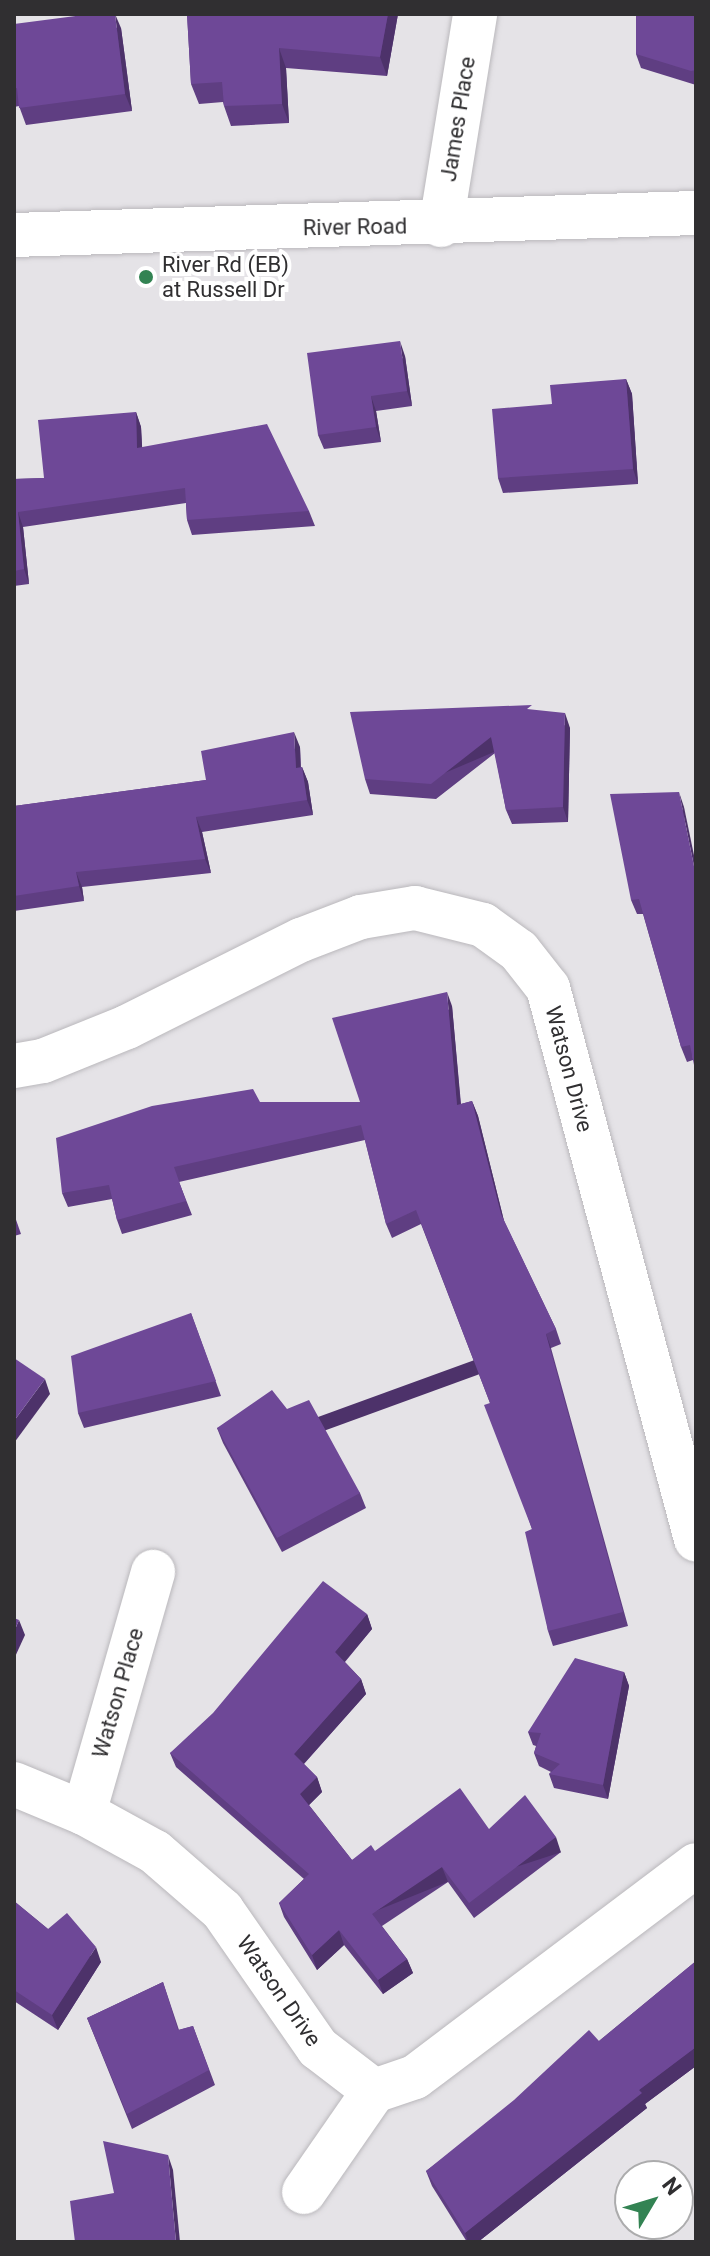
<!DOCTYPE html>
<style>
body{margin:0}
#map{position:relative;width:710px;height:2256px;overflow:hidden;background:#e5e3e7;font-family:Roboto,sans-serif}
div>[style]{position:absolute}
.roads{filter:drop-shadow(0 0 2px #bab8bc) drop-shadow(0 0 2px #bab8bc)}
.minor>*{height:44px;margin:-22px;padding:0 22px;transform-origin:22px;border-radius:22px;background:#fff}
.tertiary>*{height:44px;margin:-22px;padding:0 22px;transform-origin:22px;border-radius:22px;background:#fff}
.wall>*{inset:0;background:#5f3e82}
.shaded-wall>*{inset:0;background:#4d326a;transform-origin:0 0}
.building>*{inset:0;background:#6e4897}
.dots>*{width:22px;height:22px;translate:-50% -50%;box-sizing:border-box;border:4px solid #fff;border-radius:50%}
span{translate:-50% -50%;white-space:nowrap;text-align:center;line-height:1.15;-webkit-text-stroke:8px #fff;paint-order:stroke}
.street-label{font-size:22px;color:#302f31}
.poi-label{font-size:22px;color:#302f31}
.left{translate:0 -50%;text-align:left}
.frame{position:absolute;inset:0;border:16px solid #302f31;pointer-events:none}
.north{position:absolute;left:614px;top:2160px;width:80px;height:80px;box-sizing:border-box;background:#fff;border:2px solid #acacad;border-radius:50%;rotate:52deg;font-size:22px;font-weight:700;line-height:32px;text-align:center;color:#302f31}
.north::after{content:'';display:block;margin:auto;width:28px;height:36px;background:#338353;clip-path:polygon(50% 0,100% 100%,50% 72%,0 100%)}
</style>
<div id="map">
<div class="roads">
<div class="minor">
<div style="left:441px;top:225px;width:214px;rotate:-80.8deg"></div>
<div style="left:14px;top:1066px;width:29px;rotate:-10deg"></div>
<div style="left:43px;top:1061px;width:91px;rotate:-22deg"></div>
<div style="left:127px;top:1027px;width:195px;rotate:-26.6deg"></div>
<div style="left:301px;top:940px;width:64px;rotate:-21deg"></div>
<div style="left:361px;top:917px;width:55px;rotate:-9.5deg"></div>
<div style="left:415px;top:908px;width:70px;rotate:14deg"></div>
<div style="left:483px;top:925px;width:44px;rotate:35.8deg"></div>
<div style="left:519px;top:951px;width:47px;rotate:51.9deg"></div>
<div style="left:548px;top:988px;width:571px;rotate:74.97deg"></div>
<div style="left:14px;top:1784px;width:76px;rotate:22.5deg"></div>
<div style="left:84px;top:1813px;width:81px;rotate:28.8deg"></div>
<div style="left:155px;top:1852px;width:89px;rotate:40.9deg"></div>
<div style="left:222px;top:1910px;width:168px;rotate:55.2deg"></div>
<div style="left:318px;top:2048px;width:71px;rotate:37.5deg"></div>
<div style="left:374px;top:2091px;width:43px;rotate:-18.9deg"></div>
<div style="left:415px;top:2077px;width:352px;rotate:-37deg"></div>
<div style="left:84px;top:1813px;width:251px;rotate:-74deg"></div>
<div style="left:304px;top:2192px;width:123px;rotate:-55.3deg"></div>
</div>
<div class="tertiary">
<div style="left:14px;top:235px;width:682px;rotate:-1.85deg"></div>
</div>
</div>
<div class="wall">
<div style="clip-path:polygon(187px 14px,398px 14px,387px 76px,286px 68px,289px 123px,231px 126px,224px 106px,223px 102px,199px 104px,191px 84px)"></div>
<div style="clip-path:polygon(696px 14px,696px 85px,641px 68px,636px 54px)"></div>
<div style="clip-path:polygon(14px 24px,121px 28px,132px 111px,26px 125px,19px 106px,14px 107px)"></div>
<div style="clip-path:polygon(405px 356px,412px 406px,376px 411px,381px 442px,324px 449px,318px 435px)"></div>
<div style="clip-path:polygon(626px 379px,632px 394px,638px 484px,503px 493px,498px 478px,552px 404px)"></div>
<div style="clip-path:polygon(136px 412px,141px 427px,142px 447px,309px 511px,315px 526px,192px 535px,187px 520px,186px 503px,23px 527px,29px 584px,14px 586px,14px 479px,44px 478px)"></div>
<div style="clip-path:polygon(534px 710px,570px 728px,568px 822px,512px 824px,506px 810px,495px 753px,436px 799px,370px 794px,365px 779px)"></div>
<div style="clip-path:polygon(300px 747px,301px 768px,302px 767px,308px 782px,313px 815px,202px 832px,211px 873px,82px 887px,84px 901px,14px 911px,14px 806px,206px 780px)"></div>
<div style="clip-path:polygon(684px 807px,693px 1060px,687px 1062px,681px 1047px,643px 914px,637px 914px,631px 900px)"></div>
<div style="clip-path:polygon(452px 1006px,461px 1104px,472px 1101px,478px 1116px,504px 1221px,556px 1329px,561px 1344px,551px 1348px,628px 1626px,553px 1646px,548px 1631px,532px 1529px,490px 1403px,421px 1224px,392px 1238px,386px 1224px,365px 1140px,179px 1182px,192px 1215px,122px 1234px,117px 1220px,112px 1199px,68px 1207px,62px 1193px,260px 1102px,360px 1102px)"></div>
<div style="clip-path:polygon(14px 1214px,21px 1234px,14px 1236px)"></div>
<div style="clip-path:polygon(191px 1313px,221px 1396px,84px 1428px,78px 1413px)"></div>
<div style="clip-path:polygon(287px 1409px,360px 1493px,366px 1508px,282px 1552px,223px 1443px,217px 1428px)"></div>
<div style="clip-path:polygon(367px 1614px,372px 1629px,345px 1662px,361px 1679px,366px 1694px,304px 1764px,317px 1777px,322px 1792px,309px 1805px,352px 1860px,375px 1851px,489px 1829px,561px 1852px,474px 1918px,448px 1882px,382px 1926px,407px 1959px,413px 1973px,383px 1994px,344px 1945px,317px 1970px,284px 1917px,279px 1903px,304px 1879px,176px 1767px,170px 1753px)"></div>
<div style="clip-path:polygon(624px 1672px,629px 1686px,608px 1799px,554px 1788px,549px 1774px,551px 1772px,539px 1766px,534px 1753px,536px 1746px,533px 1745px,528px 1732px)"></div>
<div style="clip-path:polygon(14px 1901px,48px 1929px,101px 1962px,58px 2030px,14px 2001px)"></div>
<div style="clip-path:polygon(696px 1961px,696px 2066px,645px 2104px,647px 2108px,478px 2242px,467px 2242px,432px 2186px,426px 2171px,599px 2041px)"></div>
<div style="clip-path:polygon(163px 1982px,179px 2030px,193px 2026px,215px 2085px,132px 2129px,87px 2018px)"></div>
</div>
<div class="shaded-wall">
<div style="clip-path:polygon(115px 14px,121px 28px,132px 111px,125px 94px)"></div>
<div style="clip-path:polygon(388px 14px,398px 14px,387px 76px,380px 57px)"></div>
<div style="clip-path:polygon(279px 48px,286px 68px,289px 123px,282px 104px)"></div>
<div style="clip-path:polygon(400px 341px,405px 356px,412px 406px,407px 391px)"></div>
<div style="clip-path:polygon(626px 379px,632px 394px,638px 484px,633px 469px)"></div>
<div style="clip-path:polygon(371px 396px,376px 411px,381px 442px,376px 427px)"></div>
<div style="clip-path:polygon(136px 412px,141px 427px,143px 463px,137px 448px)"></div>
<div style="clip-path:polygon(18px 512px,23px 527px,29px 584px,24px 569px)"></div>
<div style="clip-path:polygon(565px 713px,570px 728px,568px 822px,563px 807px)"></div>
<div style="clip-path:polygon(294px 732px,300px 747px,301px 783px,296px 768px)"></div>
<div style="left:491px;top:737px;width:15px;height:76px;rotate:67deg"></div>
<div style="clip-path:polygon(302px 767px,308px 782px,313px 815px,307px 800px)"></div>
<div style="clip-path:polygon(679px 792px,684px 807px,696px 865px,696px 876px)"></div>
<div style="clip-path:polygon(196px 817px,202px 832px,211px 873px,205px 859px)"></div>
<div style="clip-path:polygon(76px 872px,82px 887px,84px 901px,79px 886px)"></div>
<div style="clip-path:polygon(447px 992px,452px 1006px,462px 1120px,457px 1105px)"></div>
<div style="clip-path:polygon(472px 1101px,478px 1116px,506px 1229px,501px 1214px)"></div>
<div style="left:546px;top:1334px;width:15px;height:288px;rotate:70deg"></div>
<div style="clip-path:polygon(45px 1379px,50px 1394px,14px 1443px,14px 1421px)"></div>
<div style="clip-path:polygon(367px 1614px,372px 1629px,340px 1667px,335px 1652px)"></div>
<div style="clip-path:polygon(19px 1620px,25px 1635px,14px 1659px,14px 1632px)"></div>
<div style="clip-path:polygon(624px 1672px,629px 1686px,608px 1799px,603px 1785px)"></div>
<div style="clip-path:polygon(361px 1679px,366px 1694px,299px 1769px,294px 1754px)"></div>
<div style="clip-path:polygon(317px 1777px,322px 1792px,305px 1809px,300px 1794px)"></div>
<div style="left:556px;top:1837px;width:16px;height:109px;rotate:72deg"></div>
<div style="left:442px;top:1867px;width:16px;height:84px;rotate:68deg"></div>
<div style="clip-path:polygon(339px 1930px,344px 1945px,317px 1970px,312px 1955px)"></div>
<div style="clip-path:polygon(96px 1947px,101px 1962px,58px 2030px,52px 2015px)"></div>
<div style="clip-path:polygon(407px 1959px,413px 1973px,383px 1994px,378px 1980px)"></div>
<div style="clip-path:polygon(696px 2047px,696px 2066px,645px 2104px,647px 2108px,478px 2242px,468px 2242px,465px 2233px,639px 2090px)"></div>
<div style="clip-path:polygon(168px 2155px,173px 2170px,180px 2242px,176px 2242px)"></div>
</div>
<div class="building">
<div style="clip-path:polygon(91px 14px,115px 14px,125px 94px,19px 108px,17px 88px,14px 89px,14px 24px)"></div>
<div style="clip-path:polygon(187px 14px,388px 14px,380px 57px,279px 48px,282px 104px,224px 106px,222px 82px,191px 84px)"></div>
<div style="clip-path:polygon(636px 14px,696px 14px,696px 70px,691px 71px,636px 54px)"></div>
<div style="clip-path:polygon(400px 341px,407px 391px,371px 396px,376px 427px,318px 435px,307px 353px)"></div>
<div style="clip-path:polygon(626px 379px,633px 469px,498px 478px,492px 409px,552px 404px,550px 385px)"></div>
<div style="clip-path:polygon(136px 412px,137px 448px,267px 424px,309px 511px,187px 520px,185px 488px,18px 512px,24px 569px,14px 571px,14px 479px,44px 478px,38px 420px)"></div>
<div style="clip-path:polygon(532px 705px,527px 709px,565px 713px,563px 807px,506px 810px,491px 737px,431px 784px,365px 779px,350px 712px)"></div>
<div style="clip-path:polygon(294px 732px,296px 768px,302px 767px,307px 800px,196px 817px,205px 859px,76px 872px,79px 886px,14px 896px,14px 806px,206px 780px,201px 751px)"></div>
<div style="clip-path:polygon(679px 792px,696px 876px,696px 1075px,690px 1045px,681px 1047px,639px 899px,631px 900px,610px 794px)"></div>
<div style="clip-path:polygon(447px 992px,457px 1105px,472px 1101px,501px 1214px,556px 1329px,546px 1334px,623px 1612px,548px 1631px,525px 1532px,532px 1529px,484px 1405px,490px 1403px,416px 1210px,386px 1224px,361px 1125px,174px 1167px,186px 1201px,117px 1220px,109px 1185px,62px 1193px,56px 1138px,152px 1106px,253px 1089px,260px 1102px,360px 1102px,332px 1018px)"></div>
<div style="clip-path:polygon(191px 1313px,216px 1381px,78px 1413px,71px 1356px)"></div>
<div style="clip-path:polygon(14px 1358px,45px 1379px,14px 1421px)"></div>
<div style="clip-path:polygon(272px 1390px,287px 1409px,309px 1400px,360px 1493px,277px 1538px,217px 1428px)"></div>
<div style="clip-path:polygon(323px 1581px,367px 1614px,335px 1652px,361px 1679px,294px 1754px,317px 1777px,300px 1794px,352px 1860px,371px 1845px,375px 1851px,460px 1788px,489px 1829px,525px 1795px,556px 1837px,469px 1903px,442px 1867px,372px 1914px,407px 1959px,378px 1980px,339px 1930px,312px 1955px,279px 1903px,309px 1874px,170px 1753px,213px 1713px)"></div>
<div style="clip-path:polygon(14px 1618px,19px 1620px,14px 1632px)"></div>
<div style="clip-path:polygon(575px 1658px,624px 1672px,603px 1785px,549px 1774px,560px 1764px,534px 1753px,541px 1733px,528px 1732px)"></div>
<div style="clip-path:polygon(14px 1901px,48px 1929px,67px 1913px,96px 1947px,52px 2015px,14px 1990px)"></div>
<div style="clip-path:polygon(696px 1961px,696px 2047px,639px 2090px,642px 2093px,465px 2233px,426px 2171px,514px 2100px,589px 2030px,599px 2041px)"></div>
<div style="clip-path:polygon(163px 1982px,178px 2030px,193px 2026px,209px 2070px,127px 2114px,87px 2018px)"></div>
<div style="clip-path:polygon(103px 2141px,168px 2155px,176px 2242px,75px 2242px,70px 2201px,114px 2193px)"></div>
</div>
<div class="dots">
<div style="left:146px;top:277px;background:#338353"></div>
</div>
<div class="street-label">
<span style="left:458px;top:119px;rotate:-81deg">James Place</span>
<span style="left:355px;top:227px;rotate:-1deg">River Road</span>
<span style="left:569px;top:1069px;rotate:75deg">Watson Drive</span>
<span style="left:118px;top:1693px;rotate:-74deg">Watson Place</span>
<span style="left:279px;top:1991px;rotate:55deg">Watson Drive</span>
</div>
<div class="poi-label">
<span class="left" style="left:162px;top:277px">River Rd (EB)<br>at Russell Dr</span>
</div>
<div class="frame"></div>
<div class="north">N</div>
</div>
